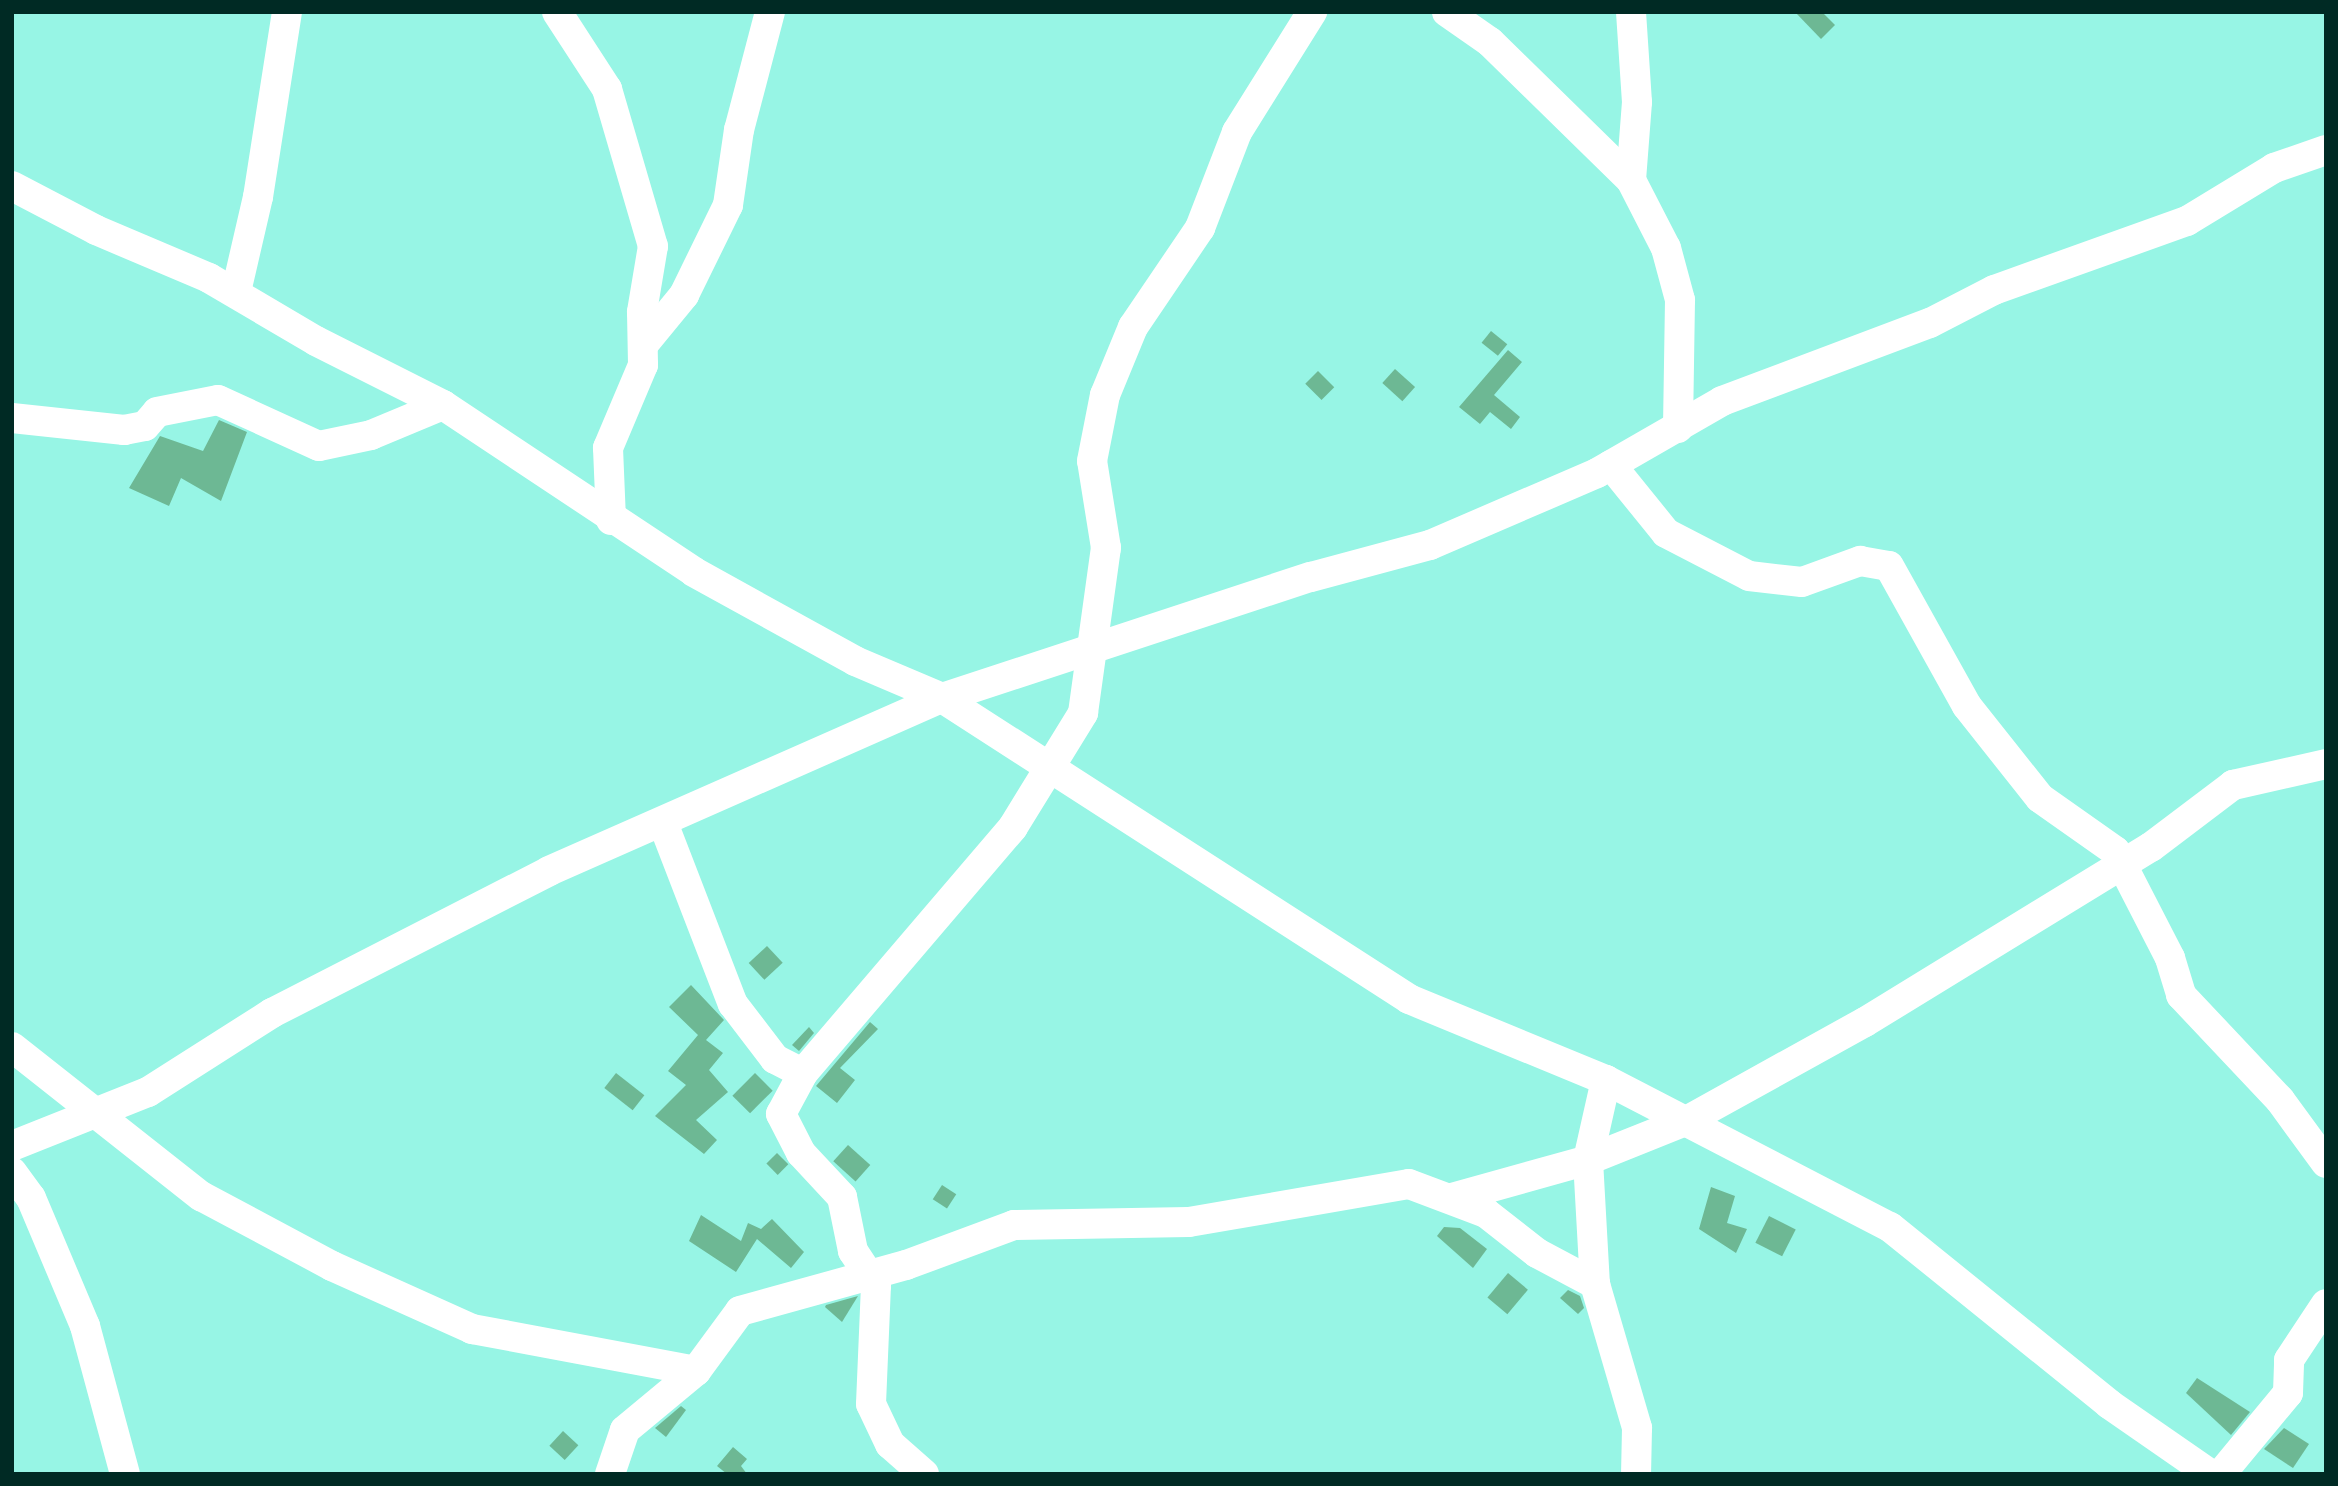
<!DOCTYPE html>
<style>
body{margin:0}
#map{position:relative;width:2338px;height:1486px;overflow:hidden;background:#97f5e5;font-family:Quicksand,sans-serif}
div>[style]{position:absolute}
.building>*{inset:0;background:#6db894;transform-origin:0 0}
.minor>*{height:30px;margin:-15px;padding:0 15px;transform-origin:15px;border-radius:15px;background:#fff}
span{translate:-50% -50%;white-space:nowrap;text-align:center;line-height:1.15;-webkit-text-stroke:7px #fff;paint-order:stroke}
.frame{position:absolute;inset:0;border:14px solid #002a24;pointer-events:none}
</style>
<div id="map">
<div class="building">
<div style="clip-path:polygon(1795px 12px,1822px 12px,1835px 25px,1821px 39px)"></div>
<div style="left:1491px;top:331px;width:21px;height:15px;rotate:39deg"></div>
<div style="clip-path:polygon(1508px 350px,1522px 362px,1494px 395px,1520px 417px,1511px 429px,1490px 412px,1480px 424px,1459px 407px)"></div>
<div style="left:1395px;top:369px;width:27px;height:19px;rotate:42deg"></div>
<div style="left:1318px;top:371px;width:23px;height:18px;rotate:45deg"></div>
<div style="clip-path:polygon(219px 420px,247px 432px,221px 501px,181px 478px,169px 506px,129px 488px,160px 436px,203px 451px)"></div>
<div style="left:767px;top:946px;width:23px;height:25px;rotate:47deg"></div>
<div style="clip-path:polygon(691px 985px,724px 1020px,706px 1040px,723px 1053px,709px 1070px,728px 1092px,696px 1120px,717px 1140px,704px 1154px,655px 1116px,686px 1085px,668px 1071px,698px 1035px,669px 1007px)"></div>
<div style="clip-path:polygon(870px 1022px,878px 1029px,840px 1068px,855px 1080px,837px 1103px,816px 1086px)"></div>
<div style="clip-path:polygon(809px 1027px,814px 1033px,799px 1051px,792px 1045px)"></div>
<div style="left:616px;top:1073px;width:36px;height:19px;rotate:38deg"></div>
<div style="left:755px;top:1073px;width:25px;height:32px;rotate:45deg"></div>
<div style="left:848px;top:1145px;width:30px;height:22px;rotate:42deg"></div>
<div style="left:777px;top:1153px;width:16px;height:15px;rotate:45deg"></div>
<div style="left:942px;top:1185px;width:17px;height:17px;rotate:33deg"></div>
<div style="clip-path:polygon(1711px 1187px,1735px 1196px,1727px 1223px,1747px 1229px,1736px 1253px,1699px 1229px)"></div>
<div style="clip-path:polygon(701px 1215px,741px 1241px,748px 1223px,761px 1229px,772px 1219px,804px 1252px,791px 1268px,757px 1239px,736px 1272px,689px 1241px)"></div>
<div style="left:1769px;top:1216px;width:30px;height:30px;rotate:27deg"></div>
<div style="clip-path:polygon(1444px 1227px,1460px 1228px,1487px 1249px,1473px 1268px,1437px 1236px)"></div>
<div style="left:1508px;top:1273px;width:26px;height:32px;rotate:40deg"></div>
<div style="clip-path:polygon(1568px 1290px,1580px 1296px,1584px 1308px,1578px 1314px,1560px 1298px)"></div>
<div style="clip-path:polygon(858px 1296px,842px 1322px,825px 1307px,826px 1305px)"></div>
<div style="clip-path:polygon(2197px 1378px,2250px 1412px,2231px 1435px,2186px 1393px)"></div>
<div style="clip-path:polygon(681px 1406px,686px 1410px,666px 1437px,655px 1428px)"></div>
<div style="clip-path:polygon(2284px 1428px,2309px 1444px,2293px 1468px,2264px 1449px)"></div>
<div style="left:563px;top:1431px;width:21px;height:20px;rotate:43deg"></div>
<div style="clip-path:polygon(733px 1447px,747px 1459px,741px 1466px,747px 1474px,727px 1474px,717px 1466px)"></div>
</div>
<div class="minor">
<div style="left:557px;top:12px;width:92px;rotate:57deg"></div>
<div style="left:607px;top:89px;width:164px;rotate:73.7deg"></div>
<div style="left:653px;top:246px;width:67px;rotate:99.5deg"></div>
<div style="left:642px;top:312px;width:53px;rotate:88.9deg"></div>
<div style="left:643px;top:365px;width:90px;rotate:112.9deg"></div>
<div style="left:608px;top:448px;width:72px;rotate:87.6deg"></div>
<div style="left:1447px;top:12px;width:52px;rotate:34.9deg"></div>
<div style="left:1490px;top:42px;width:197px;rotate:44.4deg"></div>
<div style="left:1631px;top:12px;width:90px;rotate:86.2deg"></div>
<div style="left:1637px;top:102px;width:78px;rotate:94.4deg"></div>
<div style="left:1631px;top:180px;width:76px;rotate:62.8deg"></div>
<div style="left:1666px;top:248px;width:54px;rotate:74.9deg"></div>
<div style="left:1680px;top:300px;width:128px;rotate:90.9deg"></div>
<div style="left:12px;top:186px;width:95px;rotate:27.6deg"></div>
<div style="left:96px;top:230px;width:123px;rotate:23deg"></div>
<div style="left:209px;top:278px;width:124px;rotate:30.5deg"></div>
<div style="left:316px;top:341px;width:142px;rotate:26.7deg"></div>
<div style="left:443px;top:405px;width:301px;rotate:33.6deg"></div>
<div style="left:694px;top:572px;width:184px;rotate:28.9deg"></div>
<div style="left:855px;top:661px;width:95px;rotate:23deg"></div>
<div style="left:942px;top:698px;width:556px;rotate:32.8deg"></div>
<div style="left:1409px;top:999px;width:213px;rotate:22.4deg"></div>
<div style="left:1606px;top:1080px;width:320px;rotate:27.4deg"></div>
<div style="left:1890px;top:1227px;width:282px;rotate:38.9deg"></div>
<div style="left:2109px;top:1404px;width:123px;rotate:34.7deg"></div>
<div style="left:236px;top:292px;width:98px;rotate:-77deg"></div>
<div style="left:258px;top:197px;width:187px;rotate:-81.1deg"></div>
<div style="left:643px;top:345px;width:65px;rotate:-50.6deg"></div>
<div style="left:684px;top:295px;width:100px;rotate:-63.9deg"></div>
<div style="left:728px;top:205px;width:76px;rotate:-81.7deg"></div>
<div style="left:739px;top:130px;width:122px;rotate:-75.3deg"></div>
<div style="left:12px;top:418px;width:113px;rotate:6.1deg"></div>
<div style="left:124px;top:430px;width:21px;rotate:-11deg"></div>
<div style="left:145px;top:426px;width:18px;rotate:-49deg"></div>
<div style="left:157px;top:412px;width:62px;rotate:-11.1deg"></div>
<div style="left:218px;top:400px;width:111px;rotate:24.5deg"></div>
<div style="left:319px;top:446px;width:53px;rotate:-11.9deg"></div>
<div style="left:371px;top:435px;width:78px;rotate:-22.6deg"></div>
<div style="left:1611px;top:465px;width:87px;rotate:51deg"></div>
<div style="left:1666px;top:533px;width:93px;rotate:27.4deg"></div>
<div style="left:1749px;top:576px;width:53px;rotate:6.5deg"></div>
<div style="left:1802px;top:582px;width:62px;rotate:-19.9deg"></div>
<div style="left:1860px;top:561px;width:29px;rotate:10deg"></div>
<div style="left:1889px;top:566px;width:160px;rotate:60.9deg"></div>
<div style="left:1967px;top:706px;width:117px;rotate:51.6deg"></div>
<div style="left:2040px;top:798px;width:92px;rotate:35.2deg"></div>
<div style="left:2115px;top:851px;width:120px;rotate:62.8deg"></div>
<div style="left:2170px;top:958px;width:39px;rotate:73deg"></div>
<div style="left:2181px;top:995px;width:144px;rotate:46.7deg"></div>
<div style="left:2280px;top:1100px;width:78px;rotate:53.9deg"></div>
<div style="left:663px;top:823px;width:194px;rotate:68.9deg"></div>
<div style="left:733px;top:1004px;width:69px;rotate:52.6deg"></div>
<div style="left:775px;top:1059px;width:31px;rotate:27deg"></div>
<div style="left:12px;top:1047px;width:241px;rotate:38.3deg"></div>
<div style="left:201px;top:1196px;width:149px;rotate:28.1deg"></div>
<div style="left:332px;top:1266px;width:154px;rotate:24.2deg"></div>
<div style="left:472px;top:1329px;width:228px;rotate:10.6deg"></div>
<div style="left:1606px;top:1080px;width:82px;rotate:102.7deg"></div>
<div style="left:1588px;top:1160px;width:124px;rotate:86.8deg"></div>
<div style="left:1595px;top:1284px;width:150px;rotate:73.7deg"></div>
<div style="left:1637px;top:1428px;width:46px;rotate:91.2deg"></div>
<div style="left:12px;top:1146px;width:146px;rotate:-21.7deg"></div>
<div style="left:148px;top:1092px;width:147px;rotate:-32.5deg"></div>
<div style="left:272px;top:1013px;width:311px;rotate:-27.1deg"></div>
<div style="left:549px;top:871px;width:429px;rotate:-23.8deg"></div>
<div style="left:942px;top:698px;width:388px;rotate:-18.2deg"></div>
<div style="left:1311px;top:577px;width:123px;rotate:-15.1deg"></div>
<div style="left:1430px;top:545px;width:182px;rotate:-23.3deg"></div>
<div style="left:1597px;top:473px;width:144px;rotate:-29.9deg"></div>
<div style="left:1722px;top:401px;width:222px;rotate:-20.6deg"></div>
<div style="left:1930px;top:323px;width:72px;rotate:-27.3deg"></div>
<div style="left:1994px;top:290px;width:205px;rotate:-19.7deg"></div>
<div style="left:2187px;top:221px;width:102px;rotate:-31.3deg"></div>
<div style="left:2274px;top:168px;width:55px;rotate:-19.1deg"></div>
<div style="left:12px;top:1172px;width:32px;rotate:54deg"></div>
<div style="left:31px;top:1198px;width:139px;rotate:67.1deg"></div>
<div style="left:85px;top:1326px;width:153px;rotate:74.9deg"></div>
<div style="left:1452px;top:1198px;width:141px;rotate:-15.6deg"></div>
<div style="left:1588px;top:1160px;width:108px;rotate:-21.8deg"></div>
<div style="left:1688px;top:1120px;width:202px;rotate:-29deg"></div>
<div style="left:1865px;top:1022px;width:335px;rotate:-31.5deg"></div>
<div style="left:2151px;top:847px;width:103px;rotate:-37.1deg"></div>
<div style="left:2233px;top:785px;width:95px;rotate:-12.7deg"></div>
<div style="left:610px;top:1474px;width:46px;rotate:-71.2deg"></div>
<div style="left:625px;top:1430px;width:92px;rotate:-39.7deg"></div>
<div style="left:696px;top:1371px;width:74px;rotate:-53.7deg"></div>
<div style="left:740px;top:1311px;width:172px;rotate:-15.5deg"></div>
<div style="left:906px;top:1265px;width:115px;rotate:-20.3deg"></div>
<div style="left:1014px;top:1225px;width:175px;rotate:-1deg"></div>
<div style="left:1189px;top:1222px;width:223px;rotate:-9.8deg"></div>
<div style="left:1409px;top:1184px;width:82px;rotate:20.6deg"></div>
<div style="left:1486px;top:1213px;width:65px;rotate:38.1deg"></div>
<div style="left:1537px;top:1253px;width:66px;rotate:28.1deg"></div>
<div style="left:924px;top:1474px;width:45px;rotate:-138.6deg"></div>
<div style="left:890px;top:1444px;width:44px;rotate:-115.4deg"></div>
<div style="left:871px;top:1404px;width:118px;rotate:-87.6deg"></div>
<div style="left:876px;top:1286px;width:42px;rotate:-123.3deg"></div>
<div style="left:853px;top:1251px;width:55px;rotate:-101.5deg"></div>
<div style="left:842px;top:1197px;width:60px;rotate:-133deg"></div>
<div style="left:801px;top:1153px;width:44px;rotate:-117.1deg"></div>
<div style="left:781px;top:1114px;width:47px;rotate:-61.8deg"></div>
<div style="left:803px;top:1073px;width:323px;rotate:-49.5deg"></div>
<div style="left:1013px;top:827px;width:134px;rotate:-58.4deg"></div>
<div style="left:1083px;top:713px;width:167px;rotate:-82.1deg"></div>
<div style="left:1106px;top:548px;width:88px;rotate:-99.1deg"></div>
<div style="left:1092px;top:461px;width:67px;rotate:-78.9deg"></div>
<div style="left:1105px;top:395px;width:74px;rotate:-67.6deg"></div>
<div style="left:1133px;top:327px;width:120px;rotate:-55.9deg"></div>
<div style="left:1200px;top:228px;width:103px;rotate:-68.9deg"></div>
<div style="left:1237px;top:132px;width:142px;rotate:-58deg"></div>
<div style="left:2221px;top:1474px;width:105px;rotate:-50.4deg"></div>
<div style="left:2288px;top:1393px;width:33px;rotate:-88deg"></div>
<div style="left:2289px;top:1360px;width:67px;rotate:-56.5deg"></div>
</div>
<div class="frame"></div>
</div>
